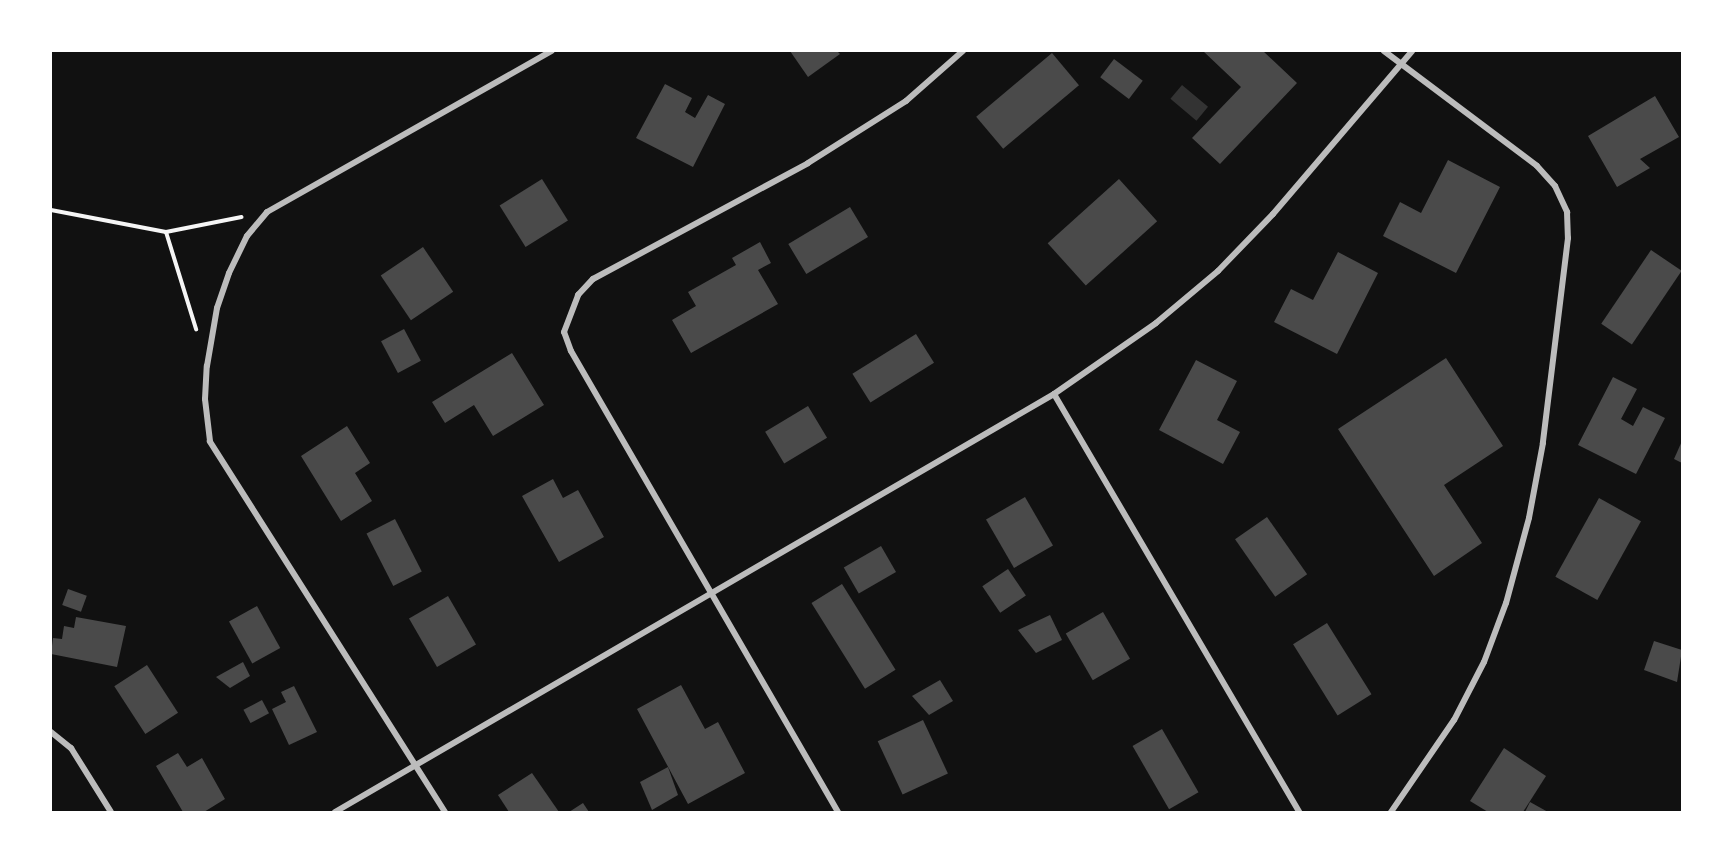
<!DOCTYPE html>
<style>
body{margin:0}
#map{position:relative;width:1733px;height:863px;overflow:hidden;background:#111;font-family:"DM Sans",sans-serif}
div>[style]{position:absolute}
.water>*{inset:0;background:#333;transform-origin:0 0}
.building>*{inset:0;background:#4a4a4a;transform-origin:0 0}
.path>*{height:4px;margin:-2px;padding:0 2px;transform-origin:2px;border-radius:2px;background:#f5f5f5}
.minor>*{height:6px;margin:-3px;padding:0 3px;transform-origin:3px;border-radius:3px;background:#bcbcbc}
span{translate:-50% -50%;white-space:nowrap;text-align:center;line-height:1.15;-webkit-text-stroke:4.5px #fff;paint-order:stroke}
.frame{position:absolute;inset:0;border:52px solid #fff;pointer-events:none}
</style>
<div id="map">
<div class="water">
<div style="left:1182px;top:85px;width:34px;height:18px;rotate:40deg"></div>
</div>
<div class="building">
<div style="clip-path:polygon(790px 51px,837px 51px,840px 54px,808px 77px)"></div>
<div style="clip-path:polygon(1203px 51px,1263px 51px,1297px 83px,1220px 164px,1192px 138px,1241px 87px)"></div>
<div style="left:1052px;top:53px;width:42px;height:99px;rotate:50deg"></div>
<div style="left:1114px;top:59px;width:36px;height:23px;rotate:37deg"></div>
<div style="clip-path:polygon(665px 84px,692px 98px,685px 112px,695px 118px,708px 95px,725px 104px,693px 167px,636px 138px)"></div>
<div style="clip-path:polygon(1655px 96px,1679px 137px,1640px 159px,1650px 168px,1617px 187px,1588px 136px)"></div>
<div style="clip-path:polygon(1448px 160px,1500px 187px,1456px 273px,1383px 236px,1400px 202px,1421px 213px)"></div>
<div style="left:542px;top:179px;width:49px;height:50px;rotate:58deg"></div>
<div style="left:1119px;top:179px;width:57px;height:96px;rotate:48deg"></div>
<div style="left:850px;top:207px;width:35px;height:72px;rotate:59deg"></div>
<div style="clip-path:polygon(760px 242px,771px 263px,758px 270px,778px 304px,691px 353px,672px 320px,696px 306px,688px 292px,736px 265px,732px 258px)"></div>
<div style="left:423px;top:247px;width:54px;height:51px;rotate:56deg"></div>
<div style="left:1651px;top:250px;width:37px;height:89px;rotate:34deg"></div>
<div style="clip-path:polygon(1338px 252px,1378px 273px,1337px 354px,1274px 322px,1291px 289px,1313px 300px)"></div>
<div style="left:404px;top:329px;width:36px;height:26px;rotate:62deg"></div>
<div style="left:916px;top:334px;width:34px;height:75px;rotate:58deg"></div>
<div style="clip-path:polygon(512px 353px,544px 405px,493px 436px,474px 405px,445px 423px,432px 402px)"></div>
<div style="clip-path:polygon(1446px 358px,1503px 446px,1444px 485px,1482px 543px,1434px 576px,1338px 429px)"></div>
<div style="clip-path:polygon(1196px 360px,1237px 381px,1217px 420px,1240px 432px,1223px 464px,1159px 430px)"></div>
<div style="clip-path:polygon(1613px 377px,1637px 389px,1621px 419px,1633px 426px,1643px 407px,1665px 418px,1636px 474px,1578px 445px)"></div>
<div style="left:808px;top:406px;width:37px;height:50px;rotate:59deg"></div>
<div style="clip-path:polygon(347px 426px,370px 463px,355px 473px,372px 501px,341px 521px,301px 456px)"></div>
<div style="clip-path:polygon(1682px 441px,1682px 463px,1674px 459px)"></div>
<div style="clip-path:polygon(553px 479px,563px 498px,578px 490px,604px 537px,559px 562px,522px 496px)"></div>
<div style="left:1025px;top:497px;width:56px;height:45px;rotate:60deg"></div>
<div style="left:1599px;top:498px;width:48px;height:90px;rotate:29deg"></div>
<div style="left:1267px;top:517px;width:70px;height:39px;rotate:55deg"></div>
<div style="left:395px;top:519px;width:59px;height:32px;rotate:63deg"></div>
<div style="left:881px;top:546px;width:30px;height:43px;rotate:60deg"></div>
<div style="left:1008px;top:569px;width:32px;height:31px;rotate:56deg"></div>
<div style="left:842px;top:584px;width:101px;height:36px;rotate:58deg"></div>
<div style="left:68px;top:589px;width:20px;height:17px;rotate:20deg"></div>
<div style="left:448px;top:596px;width:56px;height:45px;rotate:60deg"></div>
<div style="left:257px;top:606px;width:48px;height:32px;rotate:61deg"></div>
<div style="left:1103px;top:612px;width:54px;height:43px;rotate:60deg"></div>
<div style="clip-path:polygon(1050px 615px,1062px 640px,1036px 653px,1018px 630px)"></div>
<div style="clip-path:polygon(76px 617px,126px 626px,117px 667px,51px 654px,53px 638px,62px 639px,64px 626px,74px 628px)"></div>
<div style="left:1327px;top:623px;width:84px;height:40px;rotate:58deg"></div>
<div style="clip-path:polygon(1654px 641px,1682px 650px,1677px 682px,1644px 670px)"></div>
<div style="clip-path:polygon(243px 662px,250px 676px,230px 688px,216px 677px)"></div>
<div style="left:147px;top:665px;width:57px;height:39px;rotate:57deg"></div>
<div style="clip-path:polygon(940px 680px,953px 701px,929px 715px,912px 696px)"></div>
<div style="clip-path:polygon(681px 685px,705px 729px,718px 722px,745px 773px,688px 804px,637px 709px)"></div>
<div style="clip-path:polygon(294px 686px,317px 732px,289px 745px,272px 709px,286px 702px,281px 692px)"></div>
<div style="left:262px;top:700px;width:15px;height:21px;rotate:62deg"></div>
<div style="left:923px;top:720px;width:59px;height:50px;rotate:65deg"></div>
<div style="left:1162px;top:729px;width:73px;height:34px;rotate:60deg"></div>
<div style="clip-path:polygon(1504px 748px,1546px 776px,1523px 812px,1488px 812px,1470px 801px)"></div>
<div style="clip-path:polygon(178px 753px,187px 767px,202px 758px,225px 799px,204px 812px,183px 812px,156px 766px)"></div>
<div style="clip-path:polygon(668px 767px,678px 795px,652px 810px,640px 782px)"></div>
<div style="clip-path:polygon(532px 773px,559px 812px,509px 812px,498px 795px)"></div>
<div style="clip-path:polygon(1530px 802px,1548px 812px,1525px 812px)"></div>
<div style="clip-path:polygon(583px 803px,589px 812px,569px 812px)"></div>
</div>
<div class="path">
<div style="left:51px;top:210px;width:117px;rotate:10.8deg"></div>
<div style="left:166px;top:232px;width:77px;rotate:-11.2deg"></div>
<div style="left:166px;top:232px;width:102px;rotate:72.8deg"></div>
</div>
<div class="minor">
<div style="left:1384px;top:51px;width:191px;rotate:36.9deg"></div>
<div style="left:1537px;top:166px;width:27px;rotate:48deg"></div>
<div style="left:1555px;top:186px;width:29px;rotate:65deg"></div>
<div style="left:1567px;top:212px;width:26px;rotate:88deg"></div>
<div style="left:1568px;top:238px;width:207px;rotate:97deg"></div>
<div style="left:1543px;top:443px;width:76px;rotate:100.6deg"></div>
<div style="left:1529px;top:518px;width:88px;rotate:105.1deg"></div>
<div style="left:1506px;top:603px;width:63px;rotate:110.4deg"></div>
<div style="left:1484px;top:662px;width:65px;rotate:117.3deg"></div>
<div style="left:1454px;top:720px;width:112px;rotate:124.4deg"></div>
<div style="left:1054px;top:394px;width:485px;rotate:59.6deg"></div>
<div style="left:51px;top:732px;width:26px;rotate:39deg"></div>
<div style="left:71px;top:748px;width:75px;rotate:58deg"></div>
<div style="left:335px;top:812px;width:832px;rotate:-30.17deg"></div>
<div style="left:1054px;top:394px;width:124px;rotate:-34.8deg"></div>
<div style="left:1156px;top:323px;width:81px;rotate:-40deg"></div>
<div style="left:1218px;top:271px;width:79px;rotate:-46deg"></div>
<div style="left:1273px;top:214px;width:214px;rotate:-49.5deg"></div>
<div style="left:445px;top:812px;width:439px;rotate:-122.4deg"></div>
<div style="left:210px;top:441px;width:42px;rotate:-96.8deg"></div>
<div style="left:205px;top:399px;width:33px;rotate:-87deg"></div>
<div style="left:207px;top:366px;width:59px;rotate:-80.2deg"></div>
<div style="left:217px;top:308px;width:37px;rotate:-71deg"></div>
<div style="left:229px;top:273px;width:41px;rotate:-64.1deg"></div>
<div style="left:247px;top:236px;width:31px;rotate:-50deg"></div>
<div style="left:267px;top:212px;width:327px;rotate:-29.5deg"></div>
<div style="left:838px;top:812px;width:533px;rotate:-120.08deg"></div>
<div style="left:571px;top:351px;width:20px;rotate:-110deg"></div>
<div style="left:564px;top:332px;width:40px;rotate:-69deg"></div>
<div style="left:578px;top:295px;width:22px;rotate:-47deg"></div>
<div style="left:593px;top:279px;width:244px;rotate:-28.3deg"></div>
<div style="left:808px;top:163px;width:116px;rotate:-32.3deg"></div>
<div style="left:906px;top:101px;width:76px;rotate:-41.3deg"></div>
</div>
<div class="frame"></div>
</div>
